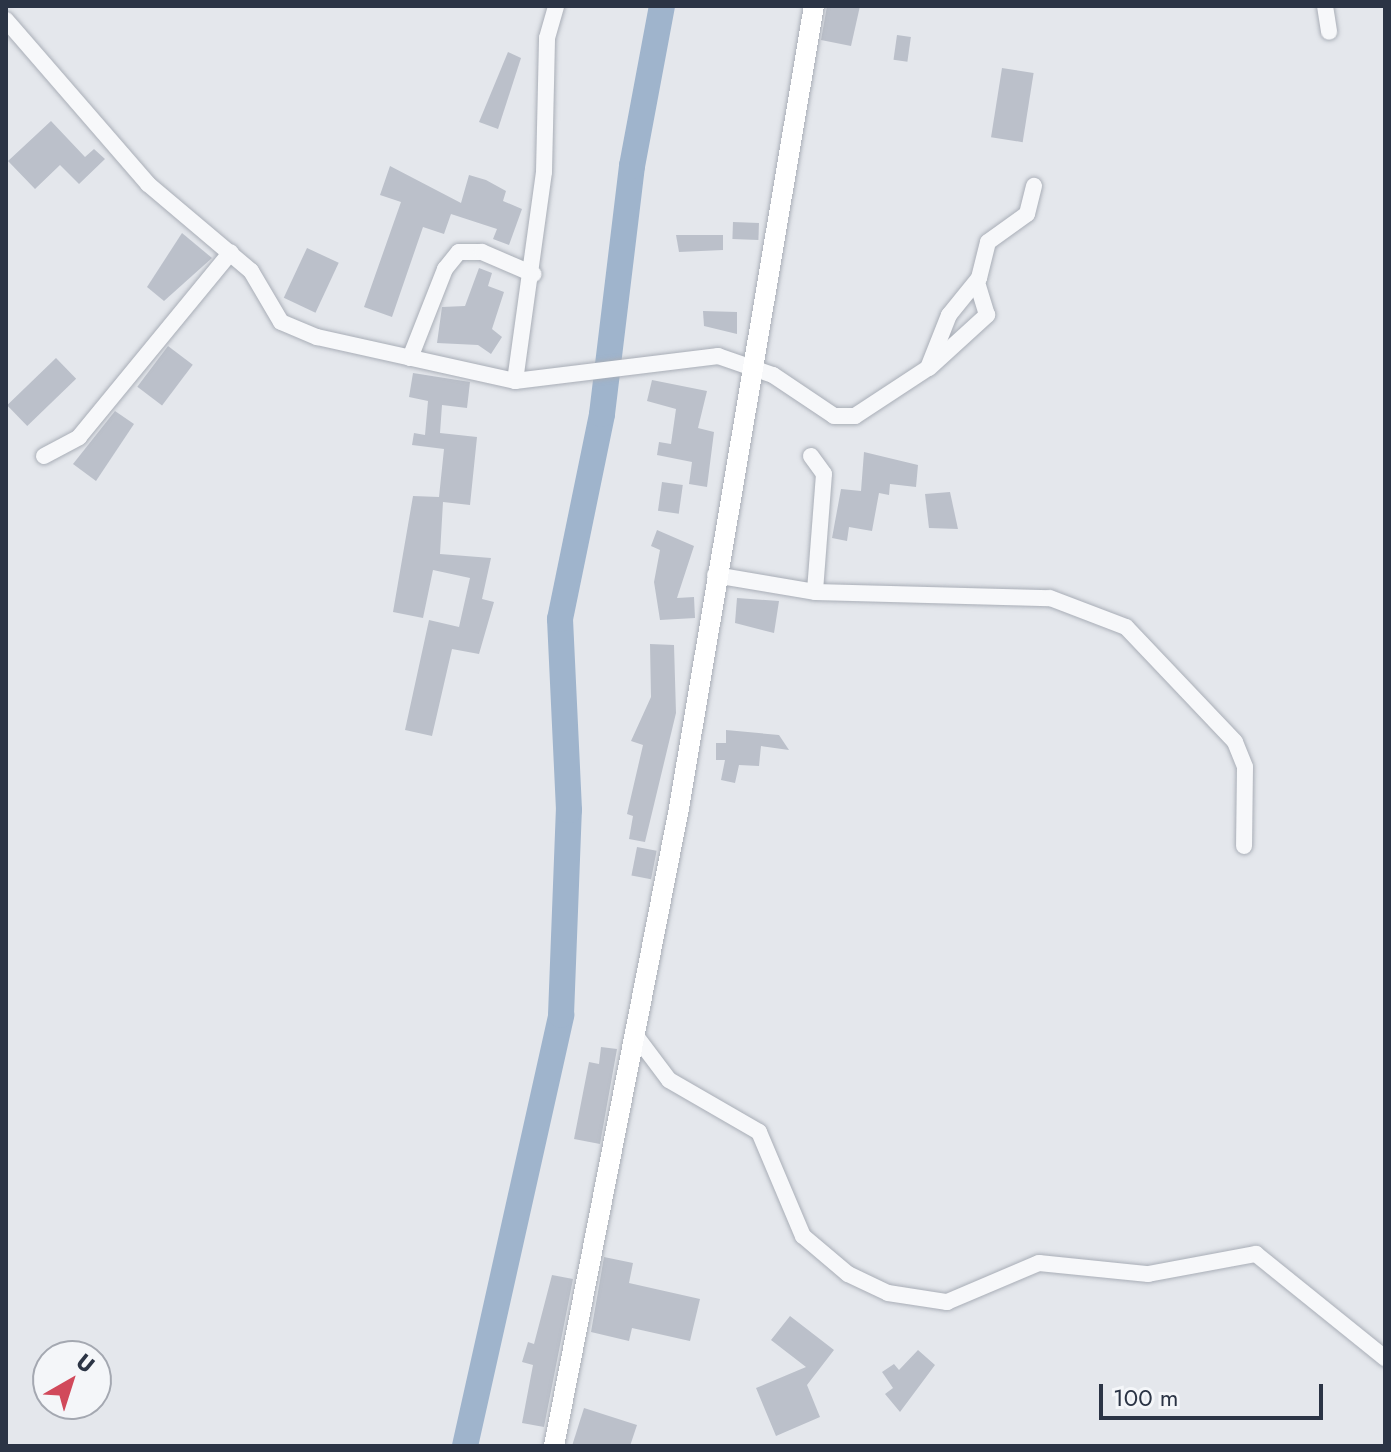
<!DOCTYPE html>
<style>
body{margin:0}
#map{position:relative;width:1391px;height:1452px;overflow:hidden;background:#e4e7ec;font-family:Jost,sans-serif}
div>[style]{position:absolute}
.river>*{height:26px;margin:-13px;padding:0 13px;transform-origin:13px;border-radius:13px;background:#9fb4cc}
.building>*{inset:0;background:#bbc0ca;transform-origin:0 0}
.roads{filter:drop-shadow(0 0 2px #a9aeb7) drop-shadow(0 0 2px #a9aeb7)}
.minor>*{height:16px;margin:-8px;padding:0 8px;transform-origin:8px;border-radius:8px;background:#f7f8fa}
.major>*{height:20px;margin:-10px;padding:0 10px;transform-origin:10px;border-radius:10px;background:#fff}
span{translate:-50% -50%;white-space:nowrap;text-align:center;line-height:1.15;-webkit-text-stroke:8px #f4f6f9;paint-order:stroke}
.frame{position:absolute;inset:0;border:8px solid #2b3445;pointer-events:none}
.north{position:absolute;left:32px;top:1340px;width:80px;height:80px;box-sizing:border-box;background:#f4f6f9;border:2px solid #a4a8b1;border-radius:50%;rotate:39deg;font-size:22px;font-weight:700;line-height:32px;text-align:center;color:#2b3445}
.north::after{content:'';display:block;margin:auto;width:28px;height:36px;background:#d1495b;clip-path:polygon(50% 0,100% 100%,50% 72%,0 100%)}
.scale{position:absolute;left:1099px;top:1384px;width:224px;height:36px;box-sizing:border-box;border:4px solid #2b3445;border-top:0;padding-left:10px;font-size:24px;line-height:28px;white-space:nowrap;color:#2b3445;-webkit-text-stroke:6px #f4f6f9;paint-order:stroke}
</style>
<div id="map">
<div class="river">
<div style="left:465px;top:1446px;width:442px;rotate:-77.4deg"></div>
<div style="left:561px;top:1015px;width:205px;rotate:-87.8deg"></div>
<div style="left:569px;top:810px;width:191px;rotate:-92.7deg"></div>
<div style="left:560px;top:619px;width:209px;rotate:-78.4deg"></div>
<div style="left:602px;top:414px;width:250px;rotate:-83.1deg"></div>
<div style="left:632px;top:166px;width:163px;rotate:-79.4deg"></div>
</div>
<div class="building">
<div style="clip-path:polygon(827px 6px,860px 6px,851px 46px,821px 40px)"></div>
<div style="left:897px;top:35px;width:14px;height:25px;rotate:8deg"></div>
<div style="clip-path:polygon(508px 52px,521px 58px,498px 129px,479px 122px)"></div>
<div style="left:1002px;top:68px;width:32px;height:70px;rotate:9deg"></div>
<div style="clip-path:polygon(51px 121px,85px 157px,94px 149px,105px 159px,79px 184px,60px 165px,35px 189px,8px 161px)"></div>
<div style="clip-path:polygon(390px 166px,461px 203px,469px 175px,486px 180px,506px 191px,503px 201px,522px 209px,509px 245px,493px 239px,497px 229px,451px 214px,444px 234px,423px 227px,392px 317px,364px 307px,401px 202px,380px 195px)"></div>
<div style="left:733px;top:222px;width:26px;height:17px;rotate:2deg"></div>
<div style="clip-path:polygon(182px 233px,212px 258px,164px 301px,147px 287px)"></div>
<div style="clip-path:polygon(676px 235px,723px 235px,723px 250px,679px 252px)"></div>
<div style="left:307px;top:248px;width:35px;height:55px;rotate:25deg"></div>
<div style="clip-path:polygon(479px 268px,492px 273px,488px 286px,504px 292px,492px 329px,502px 337px,491px 354px,478px 345px,437px 343px,442px 307px,465px 306px)"></div>
<div style="clip-path:polygon(703px 311px,737px 312px,737px 334px,704px 326px)"></div>
<div style="left:168px;top:346px;width:31px;height:51px;rotate:37deg"></div>
<div style="left:56px;top:358px;width:29px;height:68px;rotate:46deg"></div>
<div style="clip-path:polygon(413px 373px,470px 382px,467px 408px,442px 405px,440px 433px,477px 437px,470px 505px,443px 502px,440px 554px,491px 558px,482px 599px,494px 602px,479px 654px,452px 649px,432px 736px,405px 730px,429px 620px,459px 627px,470px 578px,433px 570px,423px 618px,393px 612px,413px 496px,439px 497px,444px 449px,412px 445px,414px 433px,425px 435px,428px 401px,409px 397px)"></div>
<div style="clip-path:polygon(652px 380px,707px 391px,698px 428px,714px 432px,707px 487px,689px 484px,692px 462px,657px 455px,659px 442px,671px 444px,676px 409px,647px 401px)"></div>
<div style="clip-path:polygon(115px 411px,134px 424px,96px 481px,73px 464px)"></div>
<div style="clip-path:polygon(864px 452px,918px 465px,916px 487px,890px 484px,889px 495px,879px 493px,872px 531px,849px 527px,847px 541px,832px 538px,841px 489px,861px 491px)"></div>
<div style="left:662px;top:482px;width:21px;height:29px;rotate:8deg"></div>
<div style="clip-path:polygon(950px 492px,958px 529px,929px 528px,925px 494px)"></div>
<div style="clip-path:polygon(657px 530px,694px 546px,677px 598px,694px 597px,695px 618px,660px 620px,654px 582px,660px 550px,651px 546px)"></div>
<div style="clip-path:polygon(737px 598px,779px 601px,774px 633px,735px 623px)"></div>
<div style="clip-path:polygon(650px 644px,674px 645px,676px 713px,645px 842px,629px 839px,633px 816px,627px 814px,643px 745px,631px 741px,651px 697px)"></div>
<div style="clip-path:polygon(726px 730px,779px 735px,789px 750px,761px 746px,759px 766px,739px 765px,735px 783px,721px 780px,725px 760px,716px 760px,716px 743px,726px 743px)"></div>
<div style="left:637px;top:847px;width:20px;height:29px;rotate:11deg"></div>
<div style="clip-path:polygon(601px 1047px,617px 1049px,600px 1144px,574px 1139px,589px 1062px,599px 1064px)"></div>
<div style="clip-path:polygon(604px 1257px,633px 1263px,629px 1283px,700px 1299px,690px 1341px,632px 1328px,629px 1341px,591px 1332px)"></div>
<div style="clip-path:polygon(552px 1275px,573px 1279px,544px 1427px,522px 1423px,533px 1365px,522px 1362px,528px 1342px,534px 1344px)"></div>
<div style="clip-path:polygon(790px 1316px,834px 1350px,807px 1385px,820px 1417px,776px 1436px,756px 1388px,806px 1367px,771px 1340px)"></div>
<div style="clip-path:polygon(918px 1350px,935px 1365px,900px 1412px,885px 1394px,893px 1388px,882px 1372px,894px 1364px,899px 1370px)"></div>
<div style="clip-path:polygon(584px 1408px,637px 1425px,630px 1446px,572px 1446px)"></div>
</div>
<div class="roads">
<div class="minor">
<div style="left:1325px;top:6px;width:26px;rotate:81deg"></div>
<div style="left:6px;top:20px;width:217px;rotate:49.1deg"></div>
<div style="left:148px;top:184px;width:135px;rotate:40.2deg"></div>
<div style="left:251px;top:271px;width:59px;rotate:59.5deg"></div>
<div style="left:281px;top:322px;width:39px;rotate:23deg"></div>
<div style="left:317px;top:337px;width:203px;rotate:12.5deg"></div>
<div style="left:515px;top:381px;width:211px;rotate:-82.1deg"></div>
<div style="left:544px;top:172px;width:134px;rotate:-88.7deg"></div>
<div style="left:547px;top:38px;width:33px;rotate:-74deg"></div>
<div style="left:410px;top:358px;width:96px;rotate:-68.5deg"></div>
<div style="left:445px;top:269px;width:22px;rotate:-51deg"></div>
<div style="left:459px;top:252px;width:23px"></div>
<div style="left:482px;top:252px;width:56px;rotate:23.3deg"></div>
<div style="left:929px;top:368px;width:79px;rotate:-42.4deg"></div>
<div style="left:987px;top:315px;width:34px;rotate:-107deg"></div>
<div style="left:515px;top:381px;width:205px;rotate:-7deg"></div>
<div style="left:718px;top:356px;width:58px;rotate:19.1deg"></div>
<div style="left:773px;top:375px;width:73px;rotate:33.9deg"></div>
<div style="left:834px;top:416px;width:21px"></div>
<div style="left:855px;top:416px;width:87px;rotate:-33.3deg"></div>
<div style="left:928px;top:368px;width:57px;rotate:-68.4deg"></div>
<div style="left:949px;top:315px;width:48px;rotate:-51deg"></div>
<div style="left:979px;top:278px;width:37px;rotate:-76deg"></div>
<div style="left:988px;top:242px;width:48px;rotate:-35.7deg"></div>
<div style="left:1027px;top:214px;width:29px;rotate:-76deg"></div>
<div style="left:44px;top:456px;width:40px;rotate:-28deg"></div>
<div style="left:79px;top:437px;width:239px;rotate:-50.6deg"></div>
<div style="left:811px;top:456px;width:22px;rotate:54deg"></div>
<div style="left:824px;top:474px;width:118px;rotate:94.4deg"></div>
<div style="left:715px;top:575px;width:101px;rotate:9.6deg"></div>
<div style="left:815px;top:592px;width:235px;rotate:1.5deg"></div>
<div style="left:1050px;top:598px;width:81px;rotate:20.9deg"></div>
<div style="left:1126px;top:627px;width:158px;rotate:46.5deg"></div>
<div style="left:1235px;top:742px;width:27px;rotate:68deg"></div>
<div style="left:1245px;top:767px;width:79px;rotate:90.7deg"></div>
<div style="left:633px;top:1032px;width:60px;rotate:53.1deg"></div>
<div style="left:669px;top:1080px;width:104px;rotate:30deg"></div>
<div style="left:759px;top:1132px;width:113px;rotate:67.1deg"></div>
<div style="left:803px;top:1236px;width:59px;rotate:40.2deg"></div>
<div style="left:848px;top:1274px;width:44px;rotate:25.4deg"></div>
<div style="left:888px;top:1293px;width:60px;rotate:8.7deg"></div>
<div style="left:947px;top:1302px;width:100px;rotate:-23deg"></div>
<div style="left:1039px;top:1263px;width:110px;rotate:5.8deg"></div>
<div style="left:1148px;top:1274px;width:110px;rotate:-10.5deg"></div>
<div style="left:1256px;top:1254px;width:166px;rotate:38.9deg"></div>
</div>
<div class="major">
<div style="left:554px;top:1446px;width:650px;rotate:-78.91deg"></div>
<div style="left:679px;top:808px;width:813px;rotate:-80.45deg"></div>
</div>
</div>
<div class="frame"></div>
<div class="north">U</div>
<div class="scale">100 m</div>
</div>
